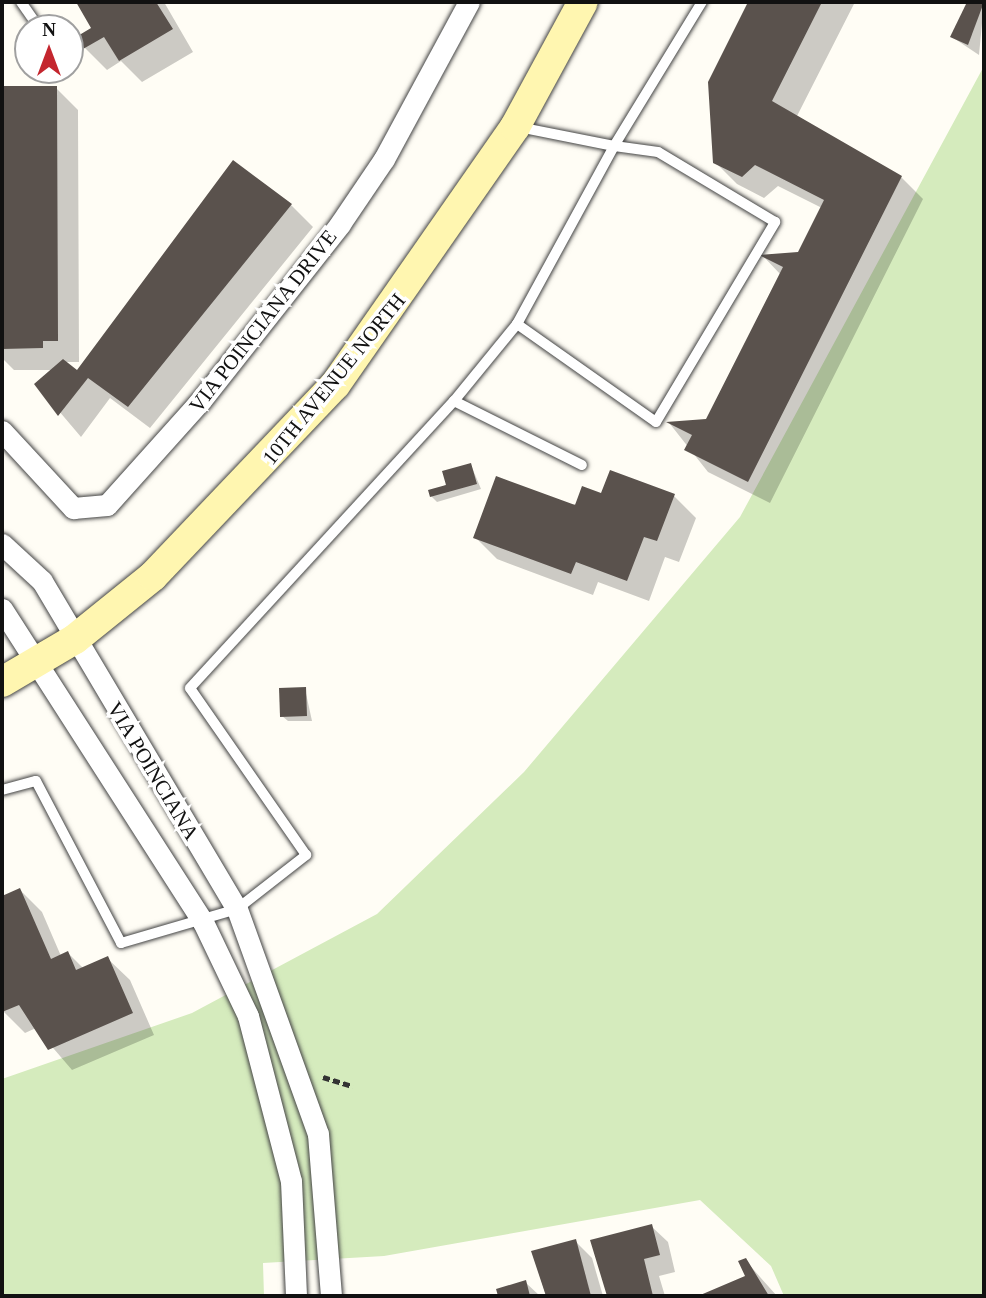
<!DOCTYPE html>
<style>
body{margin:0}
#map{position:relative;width:986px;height:1298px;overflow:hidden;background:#fffdf5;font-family:"Times New Roman",serif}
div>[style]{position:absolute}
.green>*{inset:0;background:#d5ebbd}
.shadow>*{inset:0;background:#0003}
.building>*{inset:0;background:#5a524d;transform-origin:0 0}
.path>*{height:4.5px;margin-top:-2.25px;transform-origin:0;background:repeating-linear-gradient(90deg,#333 0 7px,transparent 0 10.5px)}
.roads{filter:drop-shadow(0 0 2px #444) drop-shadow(0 0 2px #444)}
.lane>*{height:10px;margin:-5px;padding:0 5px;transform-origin:5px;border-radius:5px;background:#fff}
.street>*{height:21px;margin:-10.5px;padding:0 10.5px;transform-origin:10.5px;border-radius:10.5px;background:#fff}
.secondary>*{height:30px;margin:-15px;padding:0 15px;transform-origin:15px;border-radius:15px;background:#fff6b0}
span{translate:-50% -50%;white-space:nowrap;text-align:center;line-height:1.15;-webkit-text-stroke:7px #fff;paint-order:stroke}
.street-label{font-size:21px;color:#111}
.frame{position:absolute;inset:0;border:4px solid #111;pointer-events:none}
.north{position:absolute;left:14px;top:14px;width:70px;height:70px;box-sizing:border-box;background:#fff;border:2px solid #a0a0a0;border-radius:50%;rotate:0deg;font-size:19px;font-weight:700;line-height:28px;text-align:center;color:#111}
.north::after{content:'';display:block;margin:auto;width:24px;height:32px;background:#c4262e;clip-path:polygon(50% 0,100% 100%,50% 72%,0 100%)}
</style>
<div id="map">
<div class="green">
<div style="clip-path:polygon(984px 66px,984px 1296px,784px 1296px,771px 1266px,700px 1200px,384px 1256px,263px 1263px,264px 1296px,2px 1296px,2px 1079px,192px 1013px,377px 914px,524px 772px,740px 517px)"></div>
</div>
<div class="shadow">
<div style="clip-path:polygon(78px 2px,164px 2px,193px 52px,142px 82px,121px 61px,107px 70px,85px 48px,94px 29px)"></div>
<div style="clip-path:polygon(750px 2px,855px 2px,797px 116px,901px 177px,923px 199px,770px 503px,708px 472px,670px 424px,707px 421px,781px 275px,763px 256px,799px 254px,822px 208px,778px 186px,764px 198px,737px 184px,715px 162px,709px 82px)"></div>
<div style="clip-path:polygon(969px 2px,984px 2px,979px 55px,952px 37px)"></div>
<div style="clip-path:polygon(2px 88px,56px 88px,78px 110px,79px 362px,63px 362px,77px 372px,291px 205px,313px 227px,150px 428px,110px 398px,81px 437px,36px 384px,53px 370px,14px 370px,2px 358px)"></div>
<div style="clip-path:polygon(471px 465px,481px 489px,437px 502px,431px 496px)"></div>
<div style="clip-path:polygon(602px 495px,674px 496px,696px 518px,679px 562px,665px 557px,649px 601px,598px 582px,593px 595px,497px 559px,475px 537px)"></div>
<div style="clip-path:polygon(305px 689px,312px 721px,288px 721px,282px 716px)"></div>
<div style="clip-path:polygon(20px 890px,42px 912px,61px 956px,68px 953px,84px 969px,108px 959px,130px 980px,154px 1035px,72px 1070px,36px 1028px,25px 1033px,3px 1011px,2px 898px)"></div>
<div style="clip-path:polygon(651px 1226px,668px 1242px,675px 1272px,659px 1276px,665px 1296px,608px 1296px,592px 1241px)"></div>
<div style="clip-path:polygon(575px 1241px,592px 1258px,603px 1296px,546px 1296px,533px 1252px)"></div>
<div style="clip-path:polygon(745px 1260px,777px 1296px,702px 1296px,747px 1277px)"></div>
<div style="clip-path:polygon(525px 1282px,540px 1296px,500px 1296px,498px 1290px)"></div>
</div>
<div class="building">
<div style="clip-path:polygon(76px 2px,156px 2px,173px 29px,119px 61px,104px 37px,83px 49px,76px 37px,91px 28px)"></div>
<div style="clip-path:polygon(748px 2px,822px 2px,772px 101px,902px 176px,748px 482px,684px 450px,692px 435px,666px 422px,706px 419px,783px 267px,759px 255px,798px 252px,824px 200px,755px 165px,742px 177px,713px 163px,708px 82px)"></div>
<div style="clip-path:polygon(967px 2px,984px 2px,968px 45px,950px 37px)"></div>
<div style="clip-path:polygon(2px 86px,57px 86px,58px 341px,43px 341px,43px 348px,2px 349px)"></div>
<div style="clip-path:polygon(233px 160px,292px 204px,128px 407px,88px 378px,58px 416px,34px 384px,63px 359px,77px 370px)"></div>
<div style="clip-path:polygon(471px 463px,477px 484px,430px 497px,428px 490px,446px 485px,442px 471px)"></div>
<div style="clip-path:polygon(610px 470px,675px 494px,657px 541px,644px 537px,627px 581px,576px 562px,571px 574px,473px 538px,496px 476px,575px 505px,582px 486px,601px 493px)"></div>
<div style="left:306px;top:687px;width:29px;height:27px;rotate:88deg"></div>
<div style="clip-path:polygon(20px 888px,51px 959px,68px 951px,76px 970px,108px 956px,133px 1013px,48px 1050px,19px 1005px,2px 1012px,2px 896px)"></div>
<div style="clip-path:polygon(652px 1224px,660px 1255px,644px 1259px,653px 1296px,607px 1296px,590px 1240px)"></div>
<div style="clip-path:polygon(576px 1239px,591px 1296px,546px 1296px,531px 1251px)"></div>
<div style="clip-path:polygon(746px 1258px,769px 1296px,698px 1296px,745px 1276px,738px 1261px)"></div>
<div style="clip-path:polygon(526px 1280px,530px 1296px,498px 1296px,496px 1289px)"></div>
</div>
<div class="path">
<div style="left:323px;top:1077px;width:31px;rotate:17deg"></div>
</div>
<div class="roads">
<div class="lane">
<div style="left:21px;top:2px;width:32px;rotate:55deg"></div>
<div style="left:517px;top:324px;width:170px;rotate:35.2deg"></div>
<div style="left:656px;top:422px;width:233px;rotate:-59.2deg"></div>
<div style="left:775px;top:222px;width:136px;rotate:-149.1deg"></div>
<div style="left:658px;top:152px;width:44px;rotate:-172.2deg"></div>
<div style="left:614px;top:146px;width:169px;rotate:-58.6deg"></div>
<div style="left:454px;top:401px;width:143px;rotate:26.6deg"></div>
<div style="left:2px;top:790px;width:35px;rotate:-15deg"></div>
<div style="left:36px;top:781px;width:183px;rotate:62.3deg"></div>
<div style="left:121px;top:943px;width:121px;rotate:-16.3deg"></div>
<div style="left:237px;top:909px;width:88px;rotate:-38deg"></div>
<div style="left:306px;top:855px;width:203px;rotate:-124.8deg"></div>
<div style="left:190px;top:688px;width:390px;rotate:-47.4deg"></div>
<div style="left:454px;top:401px;width:99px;rotate:-50.7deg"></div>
<div style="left:517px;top:324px;width:203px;rotate:-61.4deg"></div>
<div style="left:614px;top:146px;width:98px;rotate:-168.8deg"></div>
</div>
<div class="street">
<div style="left:2px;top:431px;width:105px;rotate:47.3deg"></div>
<div style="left:73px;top:508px;width:34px;rotate:-5deg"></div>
<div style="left:107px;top:505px;width:142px;rotate:-48.1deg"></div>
<div style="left:202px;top:399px;width:223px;rotate:-51.7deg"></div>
<div style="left:340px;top:224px;width:78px;rotate:-55.9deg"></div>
<div style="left:384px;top:159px;width:179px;rotate:-61.6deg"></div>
<div style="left:2px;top:544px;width:54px;rotate:42.8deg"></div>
<div style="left:42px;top:581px;width:382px;rotate:59.3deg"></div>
<div style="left:237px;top:909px;width:239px;rotate:70.2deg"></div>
<div style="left:318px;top:1134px;width:163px;rotate:85.4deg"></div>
<div style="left:2px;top:609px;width:372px;rotate:57.3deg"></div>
<div style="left:203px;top:922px;width:104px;rotate:64.4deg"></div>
<div style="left:248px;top:1016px;width:171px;rotate:75.4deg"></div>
<div style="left:291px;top:1181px;width:115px;rotate:87.5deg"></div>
</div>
<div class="secondary">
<div style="left:2px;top:682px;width:85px;rotate:-30.5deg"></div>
<div style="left:75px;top:639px;width:100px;rotate:-38.9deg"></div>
<div style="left:153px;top:576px;width:264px;rotate:-46.4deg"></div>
<div style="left:335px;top:385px;width:315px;rotate:-55.1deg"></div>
<div style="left:515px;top:127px;width:142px;rotate:-61.5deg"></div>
</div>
</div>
<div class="street-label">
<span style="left:263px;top:321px;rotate:-52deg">VIA POINCIANA DRIVE</span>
<span style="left:334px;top:379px;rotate:-51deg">10TH AVENUE NORTH</span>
<span style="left:153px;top:771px;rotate:59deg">VIA POINCIANA</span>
</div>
<div class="frame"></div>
<div class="north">N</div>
</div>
